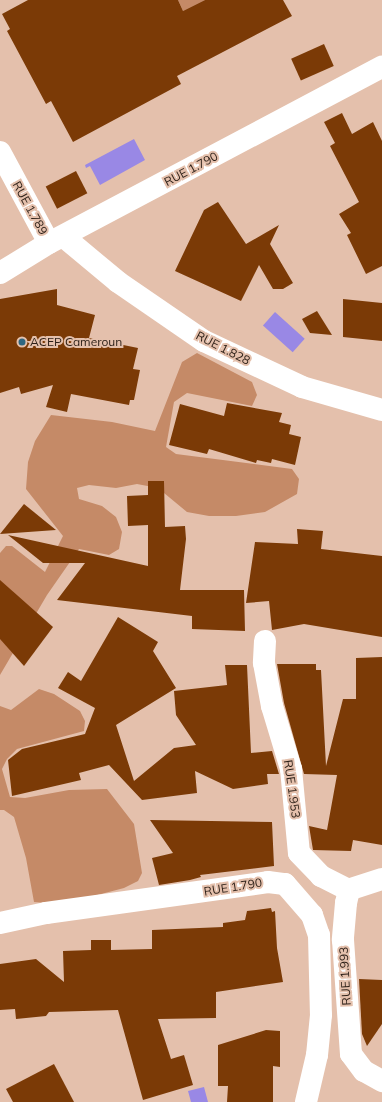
<!DOCTYPE html>
<style>
body{margin:0}
#map{position:relative;width:382px;height:1102px;overflow:hidden;background:#e4c0ac;font-family:Mulish,sans-serif}
div>[style]{position:absolute}
.green>*{inset:0;background:#c58a67}
.water>*{inset:0;background:#9988e5;transform-origin:0 0}
.building>*{inset:0;background:#7b3a06;transform-origin:0 0}
.minor>*{height:22px;margin:-11px;padding:0 11px;transform-origin:11px;border-radius:11px;background:#fff}
.dots>*{width:11px;height:11px;translate:-50% -50%;box-sizing:border-box;border:2px solid #e4c0ac;border-radius:50%}
span{translate:-50% -50%;white-space:nowrap;text-align:center;line-height:1.15;-webkit-text-stroke:4px #e4c0ac;paint-order:stroke}
.street-label{font-size:12px;color:#2b1e16}
.poi-label{font-size:12px;color:#2b1e16}
.left{translate:0 -50%;text-align:left}
</style>
<div id="map">
<div class="green">
<div style="clip-path:polygon(178px 0,205px 0,183px 11px)"></div>
<div style="clip-path:polygon(197px 353px,252px 382px,257px 395px,252px 406px,187px 393px,174px 402px,166px 447px,176px 454px,292px 469px,299px 479px,297px 494px,265px 512px,236px 516px,209px 516px,187px 512px,158px 488px,137px 484px,116px 488px,89px 485px,77px 488px,79px 499px,102px 506px,116px 517px,122px 532px,119px 549px,109px 555px,79px 549px,47px 595px,0 675px,0 553px,6px 546px,12px 546px,45px 572px,63px 536px,26px 489px,28px 462px,35px 441px,51px 415px,112px 422px,155px 431px,182px 362px)"></div>
<div style="clip-path:polygon(39px 689px,54px 694px,80px 711px,85px 721px,84px 731px,17px 749px,7px 759px,2px 769px,10px 797px,25px 798px,69px 790px,107px 789px,134px 824px,142px 873px,138px 881px,124px 888px,82px 899px,47px 903px,34px 902px,26px 858px,14px 817px,4px 810px,0 810px,0 706px,11px 710px)"></div>
</div>
<div class="water">
<div style="clip-path:polygon(134px 139px,145px 160px,100px 185px,90px 166px,86px 168px,85px 165px)"></div>
<div style="left:275px;top:312px;width:40px;height:18px;rotate:42deg"></div>
<div style="clip-path:polygon(204px 1087px,208px 1102px,191px 1102px,188px 1091px)"></div>
</div>
<div class="building">
<div style="clip-path:polygon(28px 0,178px 0,183px 11px,205px 0,283px 0,292px 16px,177px 76px,181px 84px,73px 142px,51px 101px,46px 104px,7px 31px,10px 29px,2px 14px)"></div>
<div style="left:324px;top:44px;width:24px;height:36px;rotate:66deg"></div>
<div style="clip-path:polygon(342px 113px,352px 134px,373px 122px,382px 141px,382px 266px,366px 274px,347px 235px,351px 233px,339px 214px,359px 202px,330px 146px,335px 143px,324px 122px)"></div>
<div style="left:76px;top:171px;width:25px;height:34px;rotate:63deg"></div>
<div style="clip-path:polygon(218px 202px,246px 244px,279px 225px,270px 244px,293px 283px,283px 289px,273px 289px,259px 265px,241px 301px,175px 271px,204px 210px)"></div>
<div style="clip-path:polygon(57px 289px,57px 305px,95px 315px,89px 338px,138px 348px,133px 369px,140px 370px,134px 400px,130px 400px,129px 405px,71px 394px,67px 412px,46px 407px,53px 385px,21px 394px,19px 387px,0 393px,0 299px)"></div>
<div style="clip-path:polygon(343px 299px,382px 303px,382px 341px,343px 337px)"></div>
<div style="clip-path:polygon(317px 311px,332px 335px,310px 333px,302px 319px)"></div>
<div style="clip-path:polygon(227px 403px,282px 413px,279px 422px,291px 425px,289px 434px,301px 437px,295px 465px,272px 459px,271px 463px,257px 460px,256px 463px,209px 449px,207px 454px,169px 445px,180px 404px,224px 416px)"></div>
<div style="clip-path:polygon(148px 481px,164px 481px,165px 527px,185px 526px,186px 539px,180px 590px,244px 590px,245px 631px,192px 629px,192px 616px,57px 600px,85px 563px,43px 563px,8px 535px,148px 566px,148px 525px,128px 526px,127px 496px,148px 495px)"></div>
<div style="clip-path:polygon(24px 504px,56px 530px,0 534px)"></div>
<div style="clip-path:polygon(297px 529px,323px 531px,321px 549px,382px 556px,382px 637px,304px 624px,272px 630px,269px 601px,246px 603px,255px 542px,298px 544px)"></div>
<div style="clip-path:polygon(0 580px,53px 627px,24px 666px,0 639px)"></div>
<div style="clip-path:polygon(118px 617px,158px 642px,153px 651px,176px 688px,116px 725px,134px 781px,174px 748px,196px 745px,176px 715px,174px 691px,227px 685px,225px 665px,247px 665px,251px 753px,272px 751px,279px 774px,267px 774px,268px 784px,233px 789px,195px 771px,197px 793px,142px 800px,109px 765px,79px 773px,81px 780px,12px 796px,8px 760px,22px 749px,85px 734px,95px 708px,58px 688px,68px 672px,81px 681px)"></div>
<div style="clip-path:polygon(382px 657px,382px 845px,353px 840px,351px 851px,313px 850px,309px 826px,327px 830px,337px 775px,304px 774px,284px 703px,277px 664px,316px 664px,316px 670px,321px 670px,326px 766px,343px 699px,356px 699px,356px 658px)"></div>
<div style="clip-path:polygon(150px 820px,272px 822px,274px 866px,200px 875px,201px 877px,190px 880px,159px 885px,152px 858px,173px 853px)"></div>
<div style="clip-path:polygon(271px 908px,272px 912px,275px 911px,277px 948px,283px 982px,216px 992px,216px 1018px,158px 1019px,171px 1059px,184px 1055px,193px 1085px,143px 1100px,118px 1010px,49px 1012px,46px 1016px,16px 1019px,15px 1009px,0 1010px,0 964px,36px 959px,64px 982px,63px 951px,91px 950px,91px 940px,111px 940px,111px 950px,152px 949px,152px 930px,223px 927px,223px 923px,245px 920px,247px 911px)"></div>
<div style="clip-path:polygon(359px 979px,382px 980px,382px 1024px,367px 1046px,362px 1034px)"></div>
<div style="clip-path:polygon(266px 1030px,280px 1031px,280px 1067px,273px 1066px,273px 1102px,227px 1102px,228px 1086px,218px 1086px,218px 1045px)"></div>
<div style="clip-path:polygon(54px 1064px,74px 1102px,13px 1102px,6px 1089px)"></div>
</div>
<div class="minor">
<div style="left:0;top:152px;width:103px;rotate:61.7deg"></div>
<div style="left:64px;top:237px;width:70px;rotate:39.8deg"></div>
<div style="left:118px;top:282px;width:104px;rotate:34.5deg"></div>
<div style="left:204px;top:341px;width:108px;rotate:25.1deg"></div>
<div style="left:302px;top:387px;width:83px;rotate:16deg"></div>
<div style="left:0;top:273px;width:57px;rotate:-31.5deg"></div>
<div style="left:49px;top:243px;width:377px;rotate:-27.9deg"></div>
<div style="left:265px;top:641px;width:22px;rotate:93deg"></div>
<div style="left:264px;top:663px;width:44px;rotate:79.5deg"></div>
<div style="left:272px;top:706px;width:66px;rotate:73.2deg"></div>
<div style="left:291px;top:769px;width:84px;rotate:84.6deg"></div>
<div style="left:299px;top:853px;width:32px;rotate:46deg"></div>
<div style="left:321px;top:876px;width:31px;rotate:27deg"></div>
<div style="left:382px;top:879px;width:35px;rotate:162deg"></div>
<div style="left:349px;top:890px;width:13px;rotate:103deg"></div>
<div style="left:346px;top:903px;width:37px;rotate:95deg"></div>
<div style="left:343px;top:940px;width:114px;rotate:86deg"></div>
<div style="left:351px;top:1054px;width:21px;rotate:53deg"></div>
<div style="left:364px;top:1071px;width:21px;rotate:29deg"></div>
<div style="left:0;top:923px;width:47px;rotate:-12.3deg"></div>
<div style="left:46px;top:913px;width:224px;rotate:-7.9deg"></div>
<div style="left:268px;top:882px;width:17px;rotate:7deg"></div>
<div style="left:285px;top:884px;width:41px;rotate:48.9deg"></div>
<div style="left:312px;top:915px;width:21px;rotate:71deg"></div>
<div style="left:319px;top:935px;width:80px;rotate:88.6deg"></div>
<div style="left:321px;top:1015px;width:40px;rotate:95.7deg"></div>
<div style="left:317px;top:1055px;width:48px;rotate:103.2deg"></div>
</div>
<div class="dots">
<div style="left:22px;top:342px;background:#2f6781"></div>
</div>
<div class="street-label">
<span style="left:191px;top:169px;rotate:-28deg">RUE 1.790</span>
<span style="left:30px;top:208px;rotate:61deg">RUE 1.789</span>
<span style="left:223px;top:348px;rotate:27deg">RUE 1.828</span>
<span style="left:292px;top:789px;rotate:82deg">RUE 1.953</span>
<span style="left:233px;top:887px;rotate:-9deg">RUE 1.790</span>
<span style="left:345px;top:976px;rotate:-93deg">RUE 1.993</span>
</div>
<div class="poi-label">
<span class="left" style="left:30px;top:342px">ACEP Cameroun</span>
</div>
</div>
